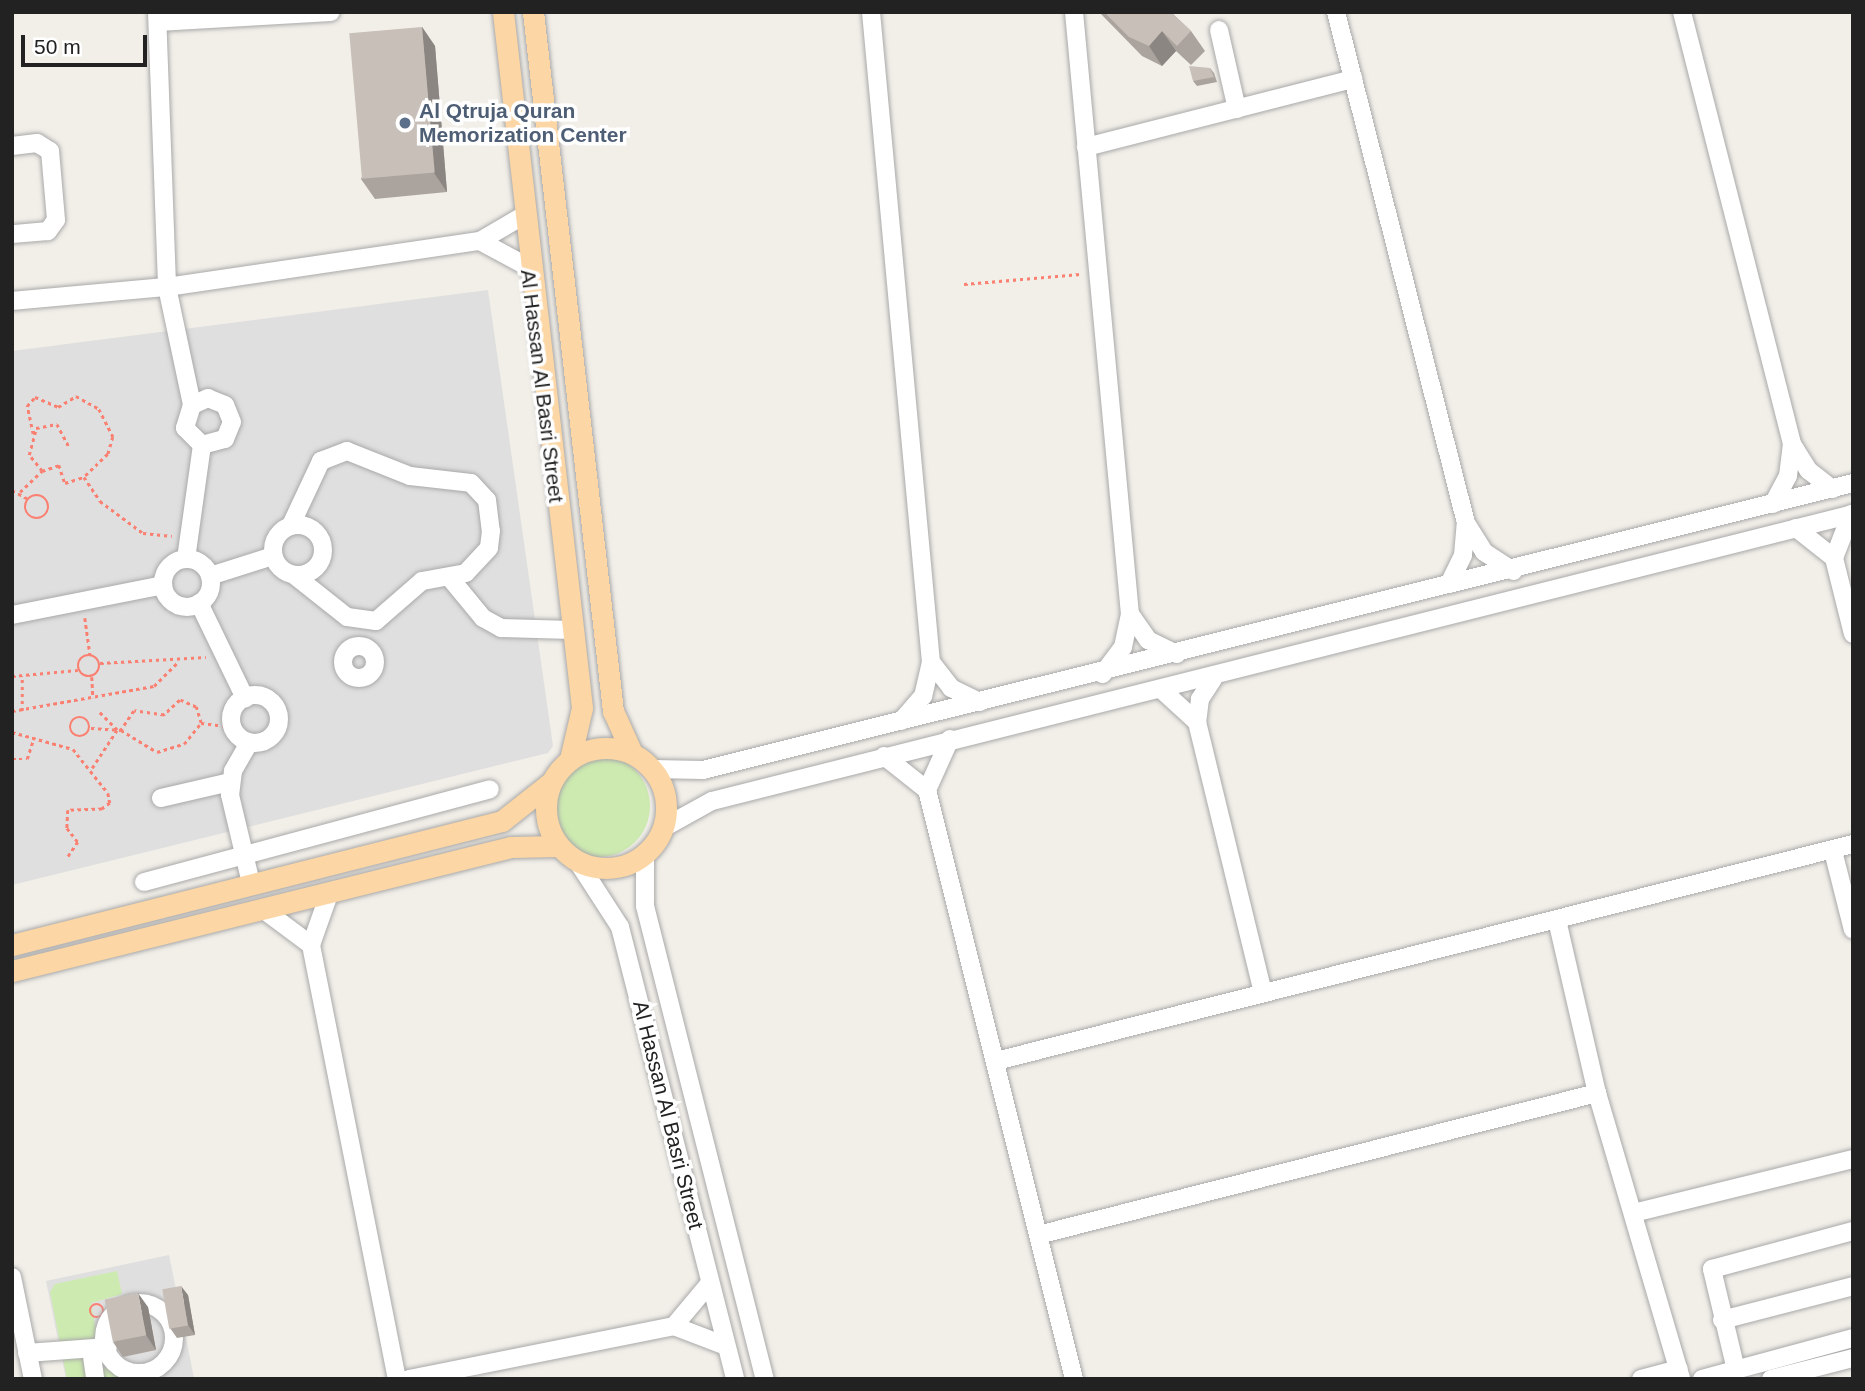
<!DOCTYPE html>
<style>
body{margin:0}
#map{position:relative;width:1865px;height:1391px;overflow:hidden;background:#f2efe9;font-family:Arial,sans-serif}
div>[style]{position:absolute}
.residential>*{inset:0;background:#e0dfdf}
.grass>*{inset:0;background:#cdebb0}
.round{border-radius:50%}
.path>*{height:2.5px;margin-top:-1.25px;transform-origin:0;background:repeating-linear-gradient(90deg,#fa8072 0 3.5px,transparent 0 7px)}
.path>.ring{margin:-1.25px;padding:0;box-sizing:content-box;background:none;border:2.5px solid #fa8072;border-radius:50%}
.roads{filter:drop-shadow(0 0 2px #a9a9a9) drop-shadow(0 0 2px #a9a9a9)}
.minor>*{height:18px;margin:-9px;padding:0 9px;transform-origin:9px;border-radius:9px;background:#fff}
.minor>.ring{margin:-9px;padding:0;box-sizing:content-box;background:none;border:18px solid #fff;border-radius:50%}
.major>*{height:21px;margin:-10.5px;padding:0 10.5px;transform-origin:10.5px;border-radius:10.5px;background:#fcd6a4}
.major>.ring{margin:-10.5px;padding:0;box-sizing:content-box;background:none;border:21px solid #fcd6a4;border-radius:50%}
.wall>*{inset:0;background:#aba49e}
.shaded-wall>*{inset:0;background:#8b8681}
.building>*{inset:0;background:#c7bfb8;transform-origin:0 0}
.dots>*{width:19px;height:19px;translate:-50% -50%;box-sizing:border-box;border:4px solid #fff;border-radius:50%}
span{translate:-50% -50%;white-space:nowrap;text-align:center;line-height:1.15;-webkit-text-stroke:7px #fff;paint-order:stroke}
.service-label{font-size:21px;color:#4e5e75;font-weight:700}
.left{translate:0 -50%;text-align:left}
.street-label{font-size:21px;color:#222}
.frame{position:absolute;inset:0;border:14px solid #222;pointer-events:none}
.scale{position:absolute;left:21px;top:35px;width:126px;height:32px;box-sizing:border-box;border:4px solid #222;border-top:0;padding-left:9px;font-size:21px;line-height:24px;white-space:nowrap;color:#222;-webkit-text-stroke:5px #fff;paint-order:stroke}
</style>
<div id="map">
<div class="residential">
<div style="clip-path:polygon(488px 290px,553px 746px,548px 753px,12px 885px,12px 351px)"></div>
<div style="clip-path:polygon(169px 1255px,194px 1378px,66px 1379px,46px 1281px)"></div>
</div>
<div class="grass">
<div class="round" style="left:548px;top:755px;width:102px;height:102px"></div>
<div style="clip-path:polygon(117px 1271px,122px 1294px,91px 1303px,103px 1367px,134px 1362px,138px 1379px,67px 1379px,50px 1292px,55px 1284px)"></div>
</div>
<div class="path">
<div style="left:964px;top:284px;width:117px;rotate:-4.9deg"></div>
<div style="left:33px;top:434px;width:29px;rotate:-102deg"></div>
<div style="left:27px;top:406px;width:12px;rotate:-48deg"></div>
<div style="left:35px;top:397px;width:25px;rotate:23deg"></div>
<div style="left:58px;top:407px;width:21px;rotate:-31deg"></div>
<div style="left:76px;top:396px;width:26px;rotate:29deg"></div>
<div style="left:99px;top:409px;width:31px;rotate:63deg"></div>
<div style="left:113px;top:437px;width:18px;rotate:106deg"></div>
<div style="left:108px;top:454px;width:33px;rotate:136deg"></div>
<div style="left:42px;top:471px;width:21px;rotate:-129deg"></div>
<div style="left:29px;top:455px;width:28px;rotate:-75deg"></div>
<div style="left:36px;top:428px;width:21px;rotate:-11deg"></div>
<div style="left:57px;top:424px;width:27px;rotate:62deg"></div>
<div style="left:12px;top:490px;width:18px;rotate:29deg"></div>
<div style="left:20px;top:492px;width:30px;rotate:-44deg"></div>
<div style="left:42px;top:471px;width:18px;rotate:-19deg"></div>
<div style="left:59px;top:465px;width:19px;rotate:72deg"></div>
<div style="left:65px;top:483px;width:20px;rotate:-18deg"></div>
<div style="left:84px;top:477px;width:29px;rotate:56deg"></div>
<div style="left:100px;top:501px;width:54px;rotate:36.7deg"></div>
<div style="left:143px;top:533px;width:29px;rotate:6deg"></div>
<div class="ring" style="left:25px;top:495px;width:21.5px;height:21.5px"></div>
<div style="left:85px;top:618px;width:37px;rotate:82deg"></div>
<div class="ring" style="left:78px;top:655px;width:19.5px;height:19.5px"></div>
<div style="left:100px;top:663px;width:106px;rotate:-3.2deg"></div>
<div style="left:12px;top:676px;width:66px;rotate:-5.2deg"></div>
<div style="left:92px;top:677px;width:21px;rotate:87deg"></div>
<div style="left:12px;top:711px;width:144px;rotate:-10deg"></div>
<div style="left:154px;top:686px;width:33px;rotate:-45deg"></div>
<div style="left:22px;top:711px;width:34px;rotate:-90deg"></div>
<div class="ring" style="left:70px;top:717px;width:17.5px;height:17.5px"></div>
<div style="left:201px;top:723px;width:31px;rotate:7deg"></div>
<div style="left:91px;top:728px;width:30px;rotate:4deg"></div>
<div style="left:121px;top:730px;width:42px;rotate:31.4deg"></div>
<div style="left:157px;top:752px;width:28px;rotate:-17deg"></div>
<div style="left:184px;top:744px;width:27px;rotate:-51deg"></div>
<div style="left:201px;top:723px;width:17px;rotate:-107deg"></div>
<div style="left:196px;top:707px;width:17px;rotate:-156deg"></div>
<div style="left:180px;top:700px;width:22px;rotate:137deg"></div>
<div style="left:164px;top:715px;width:30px;rotate:-172deg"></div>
<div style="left:134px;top:711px;width:23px;rotate:124deg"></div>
<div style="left:12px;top:732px;width:63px;rotate:15.6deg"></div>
<div style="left:73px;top:749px;width:56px;rotate:51.5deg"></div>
<div style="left:108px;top:793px;width:10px;rotate:79deg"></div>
<div style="left:110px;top:803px;width:10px;rotate:143deg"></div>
<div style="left:102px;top:809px;width:34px;rotate:178deg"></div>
<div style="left:68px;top:810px;width:18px;rotate:93deg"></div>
<div style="left:67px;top:828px;width:18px;rotate:52deg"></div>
<div style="left:78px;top:842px;width:18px;rotate:124deg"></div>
<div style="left:12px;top:759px;width:15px"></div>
<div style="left:27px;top:759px;width:22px;rotate:-72deg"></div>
<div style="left:92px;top:768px;width:45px;rotate:-56.7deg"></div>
<div style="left:117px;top:730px;width:25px;rotate:-135deg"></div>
<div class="ring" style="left:90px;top:1304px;width:11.5px;height:11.5px"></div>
</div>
<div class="roads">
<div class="minor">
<div style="left:157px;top:12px;width:275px;rotate:87.9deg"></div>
<div style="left:167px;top:287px;width:121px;rotate:78deg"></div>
<div style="left:192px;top:405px;width:24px;rotate:107deg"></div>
<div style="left:185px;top:428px;width:24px;rotate:45deg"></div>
<div style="left:202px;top:445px;width:24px;rotate:-15deg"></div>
<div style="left:225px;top:439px;width:18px;rotate:-68deg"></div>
<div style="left:232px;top:422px;width:18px;rotate:-112deg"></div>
<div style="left:225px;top:405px;width:18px;rotate:-158deg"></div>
<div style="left:208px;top:398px;width:17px;rotate:156deg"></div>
<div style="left:871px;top:12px;width:653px;rotate:84.73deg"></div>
<div style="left:931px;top:662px;width:35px;rotate:103deg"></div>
<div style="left:923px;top:696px;width:33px;rotate:131deg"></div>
<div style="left:1074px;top:12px;width:605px;rotate:84.69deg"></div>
<div style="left:1130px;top:614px;width:34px;rotate:102deg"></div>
<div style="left:1123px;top:647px;width:34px;rotate:127deg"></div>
<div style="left:1336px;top:12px;width:527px;rotate:75.73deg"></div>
<div style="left:1466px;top:523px;width:34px;rotate:58deg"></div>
<div style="left:1484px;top:552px;width:35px;rotate:33deg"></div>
<div style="left:1682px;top:12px;width:446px;rotate:75.7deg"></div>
<div style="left:1792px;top:444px;width:31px;rotate:58deg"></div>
<div style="left:1808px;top:470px;width:31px;rotate:38deg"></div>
<div style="left:158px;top:22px;width:173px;rotate:-3.3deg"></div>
<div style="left:1219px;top:30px;width:81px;rotate:77.2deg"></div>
<div style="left:12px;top:146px;width:25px;rotate:-7deg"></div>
<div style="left:37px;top:143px;width:15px;rotate:32deg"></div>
<div style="left:50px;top:151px;width:69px;rotate:85deg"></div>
<div style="left:56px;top:220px;width:14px;rotate:126deg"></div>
<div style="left:48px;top:231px;width:36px;rotate:175deg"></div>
<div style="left:1086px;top:147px;width:276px;rotate:-14.3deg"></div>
<div style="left:480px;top:241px;width:55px;rotate:28.4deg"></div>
<div style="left:12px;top:301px;width:156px;rotate:-5.2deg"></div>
<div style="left:167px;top:287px;width:316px;rotate:-8.4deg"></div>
<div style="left:480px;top:241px;width:48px;rotate:-30.3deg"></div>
<div style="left:1773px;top:504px;width:32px;rotate:-62deg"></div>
<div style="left:1788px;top:476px;width:32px;rotate:-83deg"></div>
<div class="ring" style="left:273px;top:525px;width:32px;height:32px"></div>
<div style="left:291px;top:525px;width:71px;rotate:-64.9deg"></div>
<div style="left:321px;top:461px;width:28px;rotate:-21deg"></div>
<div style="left:347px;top:451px;width:68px;rotate:21.6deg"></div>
<div style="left:410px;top:476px;width:61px;rotate:6.5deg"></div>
<div style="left:471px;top:483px;width:23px;rotate:47deg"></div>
<div style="left:487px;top:500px;width:31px;rotate:83deg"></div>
<div style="left:491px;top:531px;width:17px;rotate:97deg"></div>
<div style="left:489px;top:548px;width:34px;rotate:133deg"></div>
<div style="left:466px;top:573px;width:45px;rotate:169.7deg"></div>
<div style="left:422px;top:581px;width:61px;rotate:139deg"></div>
<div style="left:376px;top:621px;width:29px;rotate:-172deg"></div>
<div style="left:347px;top:617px;width:68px;rotate:-141.6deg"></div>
<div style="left:1796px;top:528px;width:48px;rotate:38.3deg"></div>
<div style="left:1834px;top:558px;width:78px;rotate:76deg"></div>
<div style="left:1834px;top:558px;width:47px;rotate:-68.9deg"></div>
<div style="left:186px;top:559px;width:115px;rotate:-82deg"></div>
<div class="ring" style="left:163px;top:559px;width:30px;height:30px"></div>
<div style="left:210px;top:576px;width:66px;rotate:-17.6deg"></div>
<div style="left:450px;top:578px;width:52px;rotate:50.5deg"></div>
<div style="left:483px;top:618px;width:21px;rotate:29deg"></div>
<div style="left:501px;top:628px;width:71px;rotate:1.6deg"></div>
<div style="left:1449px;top:584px;width:32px;rotate:-64deg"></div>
<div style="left:1463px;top:555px;width:32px;rotate:-85deg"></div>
<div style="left:199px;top:603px;width:106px;rotate:64.2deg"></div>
<div style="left:1130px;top:614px;width:32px;rotate:55deg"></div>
<div style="left:1148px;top:640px;width:32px;rotate:26deg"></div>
<div style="left:12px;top:615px;width:154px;rotate:-11.2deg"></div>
<div class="ring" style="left:343px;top:646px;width:14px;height:14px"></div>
<div style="left:931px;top:662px;width:33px;rotate:52deg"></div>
<div style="left:951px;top:688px;width:32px;rotate:26deg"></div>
<div style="left:1213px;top:679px;width:24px;rotate:123deg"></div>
<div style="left:1200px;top:699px;width:23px;rotate:97deg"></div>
<div style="left:1197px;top:722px;width:278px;rotate:76.3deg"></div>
<div style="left:1163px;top:691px;width:46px;rotate:42.4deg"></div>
<div class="ring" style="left:231px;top:695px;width:30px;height:30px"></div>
<div style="left:249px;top:743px;width:32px;rotate:120deg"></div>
<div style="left:233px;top:771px;width:24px;rotate:97deg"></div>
<div style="left:230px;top:795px;width:90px;rotate:76.6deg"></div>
<div style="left:884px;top:756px;width:55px;rotate:38.3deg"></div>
<div style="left:927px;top:790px;width:607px;rotate:75.99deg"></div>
<div style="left:653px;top:769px;width:50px;rotate:1.1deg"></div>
<div style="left:703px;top:770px;width:1185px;rotate:-14.01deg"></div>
<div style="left:927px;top:790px;width:56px;rotate:-65.7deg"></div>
<div style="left:161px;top:798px;width:71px;rotate:-13.1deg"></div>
<div style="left:663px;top:828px;width:56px;rotate:-28.9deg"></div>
<div style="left:712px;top:801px;width:1177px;rotate:-14.12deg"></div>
<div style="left:1833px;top:851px;width:81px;rotate:75.8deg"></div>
<div style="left:645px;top:853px;width:53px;rotate:90deg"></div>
<div style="left:645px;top:906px;width:488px;rotate:75.8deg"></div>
<div style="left:578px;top:862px;width:77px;rotate:57.1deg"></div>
<div style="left:620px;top:927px;width:466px;rotate:75.7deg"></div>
<div style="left:144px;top:882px;width:358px;rotate:-15deg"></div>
<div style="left:328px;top:897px;width:51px;rotate:109.5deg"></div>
<div style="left:311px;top:945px;width:442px;rotate:78.8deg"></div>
<div style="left:268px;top:913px;width:54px;rotate:36.7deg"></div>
<div style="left:1557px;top:920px;width:178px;rotate:77deg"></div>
<div style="left:1597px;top:1093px;width:298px;rotate:73.6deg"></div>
<div style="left:996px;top:1061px;width:884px;rotate:-14.21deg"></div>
<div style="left:1633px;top:1213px;width:227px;rotate:-13.8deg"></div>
<div style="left:1038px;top:1235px;width:577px;rotate:-14.25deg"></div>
<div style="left:12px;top:1277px;width:104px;rotate:78.4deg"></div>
<div class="ring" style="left:104px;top:1303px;width:52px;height:52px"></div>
<div style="left:1722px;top:1320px;width:135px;rotate:-14.5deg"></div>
<div style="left:674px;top:1326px;width:56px;rotate:-50.1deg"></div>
<div style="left:91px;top:1349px;width:29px;rotate:82deg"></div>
<div style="left:27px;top:1353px;width:81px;rotate:-4.2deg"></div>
<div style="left:1736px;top:1370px;width:104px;rotate:-103.4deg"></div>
<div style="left:1712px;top:1269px;width:146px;rotate:-15.1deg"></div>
<div style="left:409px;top:1379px;width:270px;rotate:-11.3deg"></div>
<div style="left:674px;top:1326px;width:56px;rotate:21deg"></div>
<div style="left:1641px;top:1379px;width:39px;rotate:-15deg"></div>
<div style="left:1702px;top:1379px;width:156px;rotate:-15.2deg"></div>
<div style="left:1771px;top:1379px;width:85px;rotate:-14.4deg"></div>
</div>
<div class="major">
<div style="left:503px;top:12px;width:700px;rotate:83.52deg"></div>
<div style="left:582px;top:708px;width:52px;rotate:103.2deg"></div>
<div style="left:533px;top:12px;width:704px;rotate:83.47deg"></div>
<div style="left:613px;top:711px;width:46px;rotate:65.7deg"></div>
<div class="ring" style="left:546px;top:748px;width:99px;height:99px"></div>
<div style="left:12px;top:945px;width:505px;rotate:-14.2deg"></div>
<div style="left:502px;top:821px;width:61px;rotate:-38.4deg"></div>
<div style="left:12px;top:971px;width:514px;rotate:-13.96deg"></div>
<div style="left:511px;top:847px;width:47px;rotate:-1.2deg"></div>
</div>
</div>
<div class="wall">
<div style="clip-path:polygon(1099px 12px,1171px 12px,1191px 31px,1205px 51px,1191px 65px,1176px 51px,1162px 66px,1142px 56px)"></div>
<div style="clip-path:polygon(422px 27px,435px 46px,447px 192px,375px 199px,361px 179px)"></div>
<div style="clip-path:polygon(1210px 68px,1214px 73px,1217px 82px,1197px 86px,1193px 81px)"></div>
<div style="clip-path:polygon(188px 1295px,195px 1335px,177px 1338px,170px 1328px)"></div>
<div style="clip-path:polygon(148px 1307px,156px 1350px,123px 1357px,113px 1342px)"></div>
</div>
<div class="shaded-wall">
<div style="clip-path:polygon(422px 27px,435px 46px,447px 192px,434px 173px)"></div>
<div style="clip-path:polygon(1162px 31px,1176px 51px,1162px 66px,1149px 46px)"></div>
<div style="clip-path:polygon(181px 1286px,188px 1295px,195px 1335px,188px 1325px)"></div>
<div style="clip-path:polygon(138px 1293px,148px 1307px,156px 1350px,146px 1335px)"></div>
</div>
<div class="building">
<div style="clip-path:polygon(1104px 12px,1171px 12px,1191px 31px,1177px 46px,1162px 31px,1149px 46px,1129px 37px)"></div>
<div style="left:422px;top:27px;width:146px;height:73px;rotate:85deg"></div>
<div style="clip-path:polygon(1189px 66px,1210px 68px,1214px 77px,1193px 81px)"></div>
<div style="left:181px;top:1286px;width:40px;height:19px;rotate:80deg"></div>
<div style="left:138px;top:1293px;width:43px;height:34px;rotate:79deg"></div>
</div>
<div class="dots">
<div style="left:405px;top:123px;background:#5c6f8a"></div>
</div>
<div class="service-label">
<span class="left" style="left:419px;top:123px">Al Qtruja Quran<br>Memorization Center</span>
</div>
<div class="street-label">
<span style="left:542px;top:386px;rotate:83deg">Al Hassan Al Basri Street</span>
<span style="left:668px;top:1115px;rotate:76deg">Al Hassan Al Basri Street</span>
</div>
<div class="frame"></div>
<div class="scale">50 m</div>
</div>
